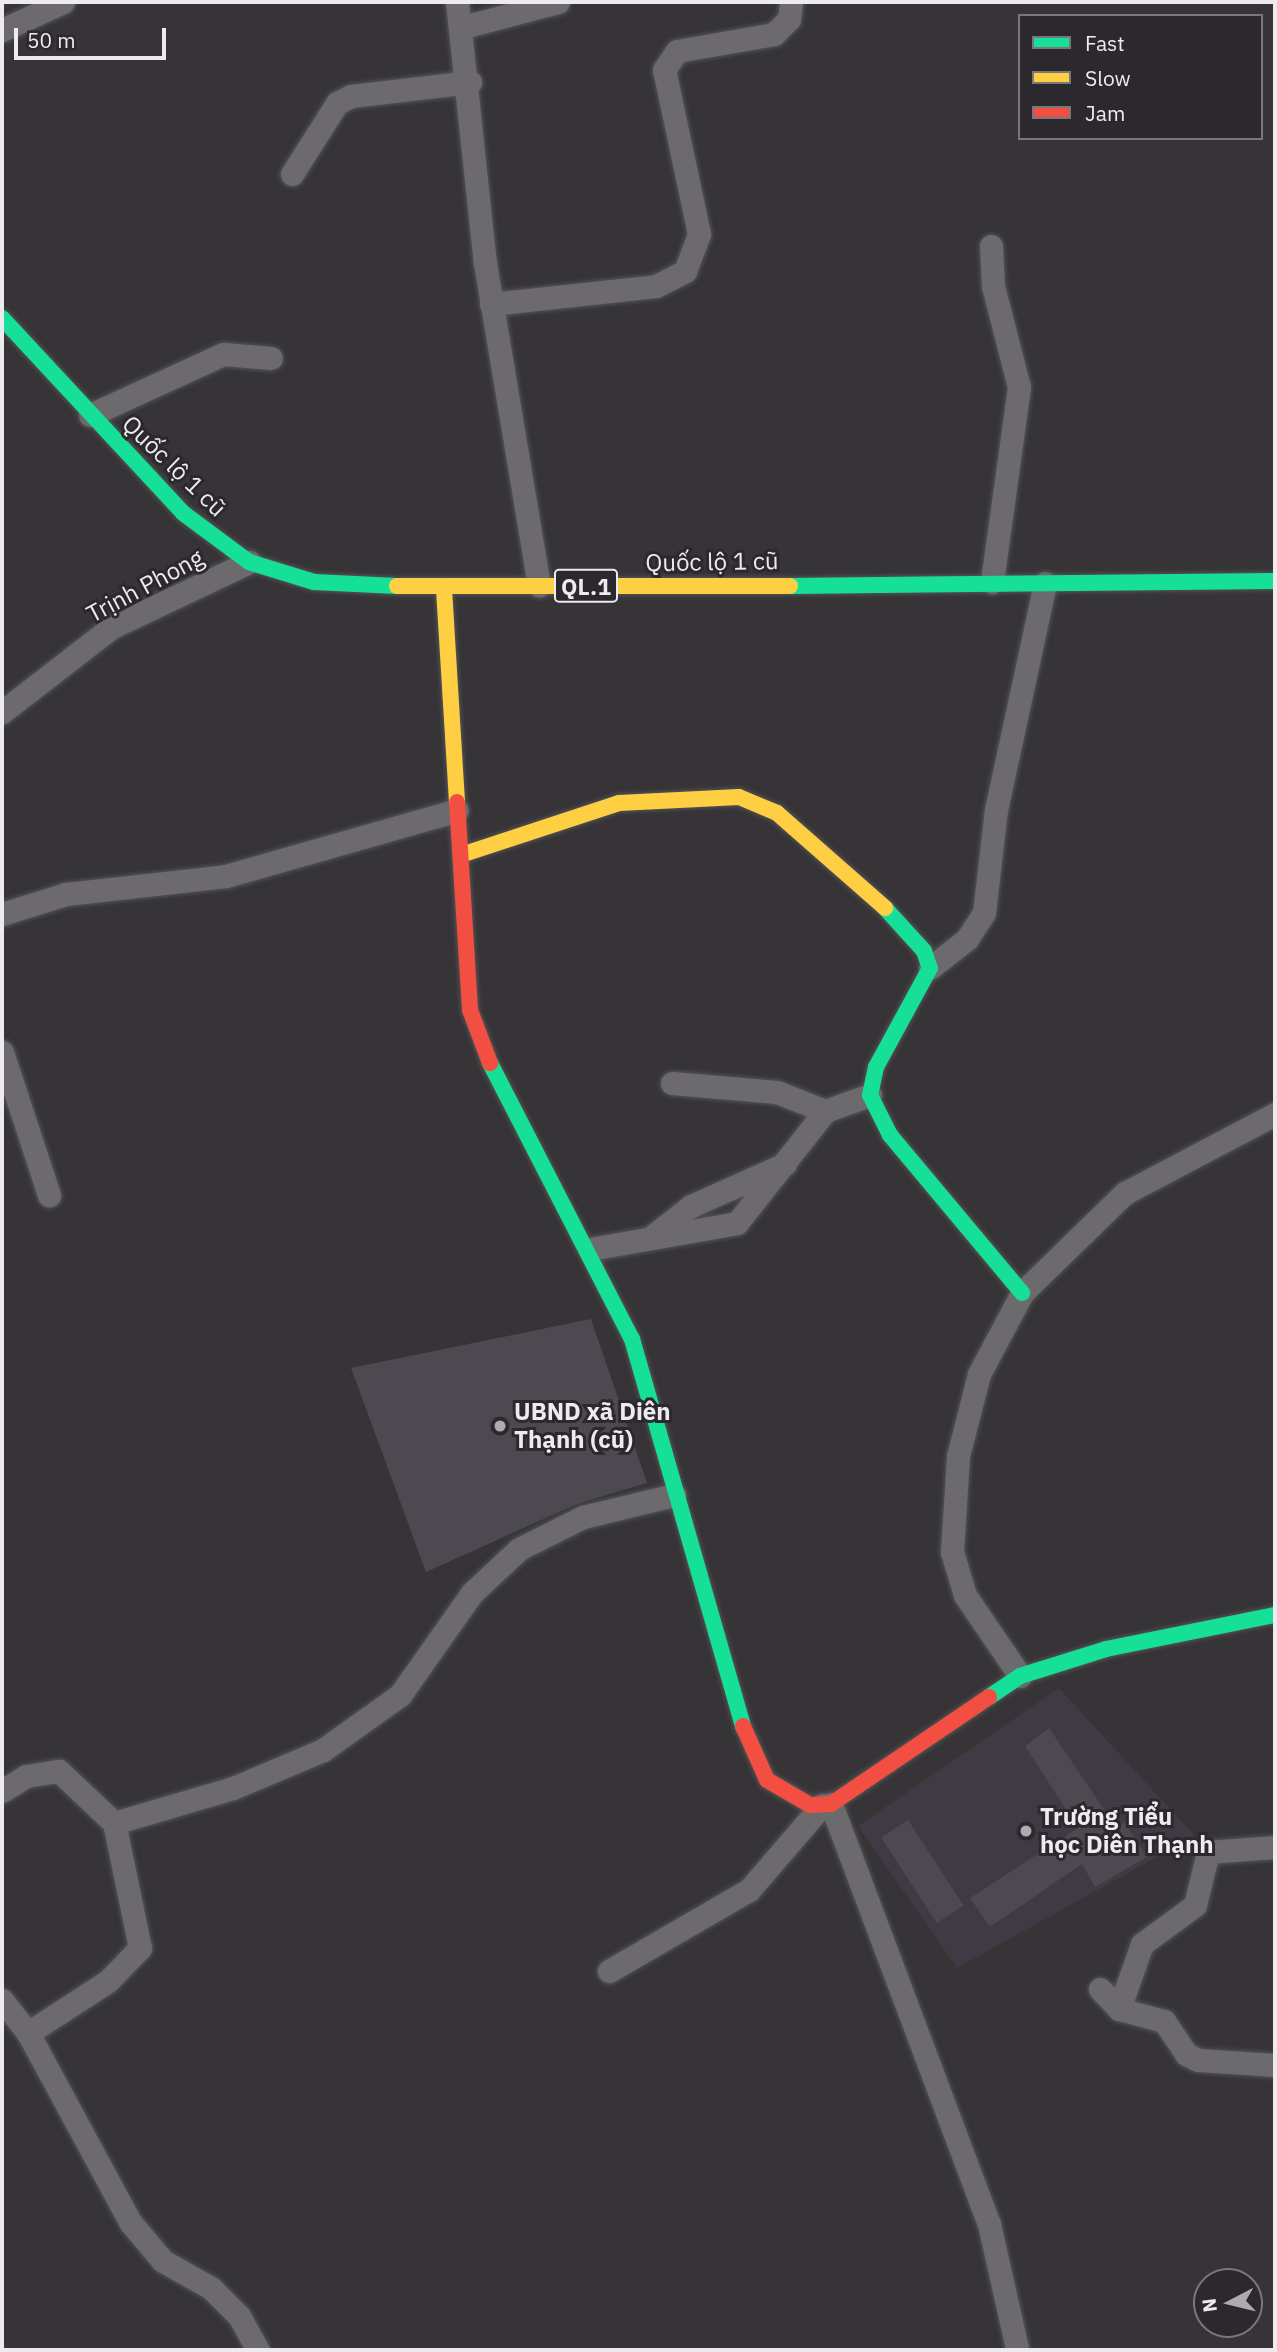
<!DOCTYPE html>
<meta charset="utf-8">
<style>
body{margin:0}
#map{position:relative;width:1277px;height:2352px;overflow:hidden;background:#363437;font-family:"IBM Plex Sans",sans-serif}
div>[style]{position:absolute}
.built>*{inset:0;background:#403a44}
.building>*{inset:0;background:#4d4951;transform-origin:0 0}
.roads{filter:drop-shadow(0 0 2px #535255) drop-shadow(0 0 2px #535255)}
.street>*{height:23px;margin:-11.5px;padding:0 11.5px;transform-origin:11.5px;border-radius:11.5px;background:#6c6a6d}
.fast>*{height:16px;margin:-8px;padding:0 8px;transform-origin:8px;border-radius:8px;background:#16e098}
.slow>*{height:16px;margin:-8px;padding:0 8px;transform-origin:8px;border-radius:8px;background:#ffcf43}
.jam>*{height:16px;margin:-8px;padding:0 8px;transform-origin:8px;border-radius:8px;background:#f24e42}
.dots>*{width:19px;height:19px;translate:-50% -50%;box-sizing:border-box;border:4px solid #2c292e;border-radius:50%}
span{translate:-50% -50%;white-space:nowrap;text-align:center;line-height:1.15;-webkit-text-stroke:6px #2c292e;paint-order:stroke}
.shield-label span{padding:2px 5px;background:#2c292e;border:2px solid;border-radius:5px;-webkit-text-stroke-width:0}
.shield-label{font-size:23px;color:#edebef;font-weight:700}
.street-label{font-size:24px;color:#edebef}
.poi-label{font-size:24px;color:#edebef;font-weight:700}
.left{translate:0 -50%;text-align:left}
.frame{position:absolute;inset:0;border:4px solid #edebef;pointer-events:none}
.legend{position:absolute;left:1018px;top:14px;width:245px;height:126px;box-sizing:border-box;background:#2c292e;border:2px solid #79777b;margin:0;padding:9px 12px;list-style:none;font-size:21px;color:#edebef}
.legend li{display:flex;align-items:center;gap:14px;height:35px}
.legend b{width:35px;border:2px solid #79777b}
.north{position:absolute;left:1193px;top:2268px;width:70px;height:70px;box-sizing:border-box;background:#2c292e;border:2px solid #79777b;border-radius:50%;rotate:263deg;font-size:19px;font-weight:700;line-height:28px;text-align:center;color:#edebef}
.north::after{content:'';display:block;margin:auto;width:24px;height:32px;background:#adabaf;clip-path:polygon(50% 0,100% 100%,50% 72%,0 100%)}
.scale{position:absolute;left:14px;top:28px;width:152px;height:32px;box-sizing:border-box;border:4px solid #edebef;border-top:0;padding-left:9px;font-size:21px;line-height:24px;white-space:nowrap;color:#edebef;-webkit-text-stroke:5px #2c292e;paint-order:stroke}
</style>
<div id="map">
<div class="built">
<div style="clip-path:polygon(1059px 1688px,1195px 1836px,957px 1968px,858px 1826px)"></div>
</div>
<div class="building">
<div style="clip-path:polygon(591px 1319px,647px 1483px,577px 1504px,426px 1572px,351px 1368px)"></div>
<div style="clip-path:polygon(1049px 1728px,1116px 1827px,1124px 1822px,1147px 1857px,1095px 1887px,1082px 1864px,990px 1927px,970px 1898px,1078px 1828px,1025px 1746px)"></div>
<div style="left:908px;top:1820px;width:102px;height:32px;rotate:57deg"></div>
</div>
<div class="roads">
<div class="street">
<div style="left:457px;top:2px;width:262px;rotate:83.9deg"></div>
<div style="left:485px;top:263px;width:327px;rotate:80.5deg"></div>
<div style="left:463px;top:27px;width:98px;rotate:-14.7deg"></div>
<div style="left:2px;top:30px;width:67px;rotate:-24.7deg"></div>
<div style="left:292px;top:174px;width:84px;rotate:-57.6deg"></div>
<div style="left:337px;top:103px;width:16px;rotate:-27deg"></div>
<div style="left:351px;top:96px;width:120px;rotate:-6.7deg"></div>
<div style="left:991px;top:246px;width:40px;rotate:87.1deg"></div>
<div style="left:993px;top:286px;width:104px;rotate:75.6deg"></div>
<div style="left:1019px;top:387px;width:197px;rotate:97.9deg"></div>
<div style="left:491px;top:304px;width:166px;rotate:-6.2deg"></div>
<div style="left:656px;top:286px;width:33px;rotate:-27deg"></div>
<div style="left:685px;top:271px;width:40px;rotate:-69deg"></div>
<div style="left:699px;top:234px;width:168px;rotate:-102deg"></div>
<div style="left:664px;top:70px;width:23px;rotate:-56deg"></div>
<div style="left:677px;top:51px;width:98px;rotate:-9.9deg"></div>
<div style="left:774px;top:34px;width:21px;rotate:-45deg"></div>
<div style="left:789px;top:19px;width:17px;rotate:-83deg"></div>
<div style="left:90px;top:415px;width:146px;rotate:-24.6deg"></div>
<div style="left:223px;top:354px;width:48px;rotate:4.8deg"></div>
<div style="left:2px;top:712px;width:139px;rotate:-37.7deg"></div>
<div style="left:112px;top:627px;width:152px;rotate:-25.4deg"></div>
<div style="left:2px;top:914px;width:67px;rotate:-17.4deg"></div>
<div style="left:66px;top:894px;width:161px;rotate:-6.4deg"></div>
<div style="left:226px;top:876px;width:240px;rotate:-15.9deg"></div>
<div style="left:930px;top:968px;width:47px;rotate:-38.1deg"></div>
<div style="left:967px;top:939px;width:31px;rotate:-57deg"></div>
<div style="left:984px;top:913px;width:104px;rotate:-83.4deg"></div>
<div style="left:996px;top:810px;width:232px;rotate:-77.8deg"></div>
<div style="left:2px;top:1052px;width:151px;rotate:71.8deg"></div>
<div style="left:672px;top:1083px;width:105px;rotate:4.9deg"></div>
<div style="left:777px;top:1092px;width:52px;rotate:21.6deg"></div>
<div style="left:825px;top:1111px;width:48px;rotate:-19.6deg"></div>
<div style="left:654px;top:1235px;width:47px;rotate:-38.1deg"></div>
<div style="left:691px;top:1206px;width:103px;rotate:-24.1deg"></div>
<div style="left:590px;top:1249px;width:149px;rotate:-10deg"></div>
<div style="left:737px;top:1223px;width:142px;rotate:-51.8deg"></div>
<div style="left:1020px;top:1676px;width:98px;rotate:-124.2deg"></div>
<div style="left:965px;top:1595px;width:45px;rotate:-106.8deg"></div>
<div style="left:952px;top:1552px;width:96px;rotate:-86.4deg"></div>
<div style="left:958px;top:1456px;width:85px;rotate:-75.6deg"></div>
<div style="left:979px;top:1374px;width:92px;rotate:-62deg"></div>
<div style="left:1022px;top:1293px;width:144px;rotate:-44.2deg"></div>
<div style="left:1125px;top:1193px;width:170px;rotate:-27.8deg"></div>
<div style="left:2px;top:1791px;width:28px;rotate:-32deg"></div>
<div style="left:26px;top:1776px;width:33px;rotate:-9deg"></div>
<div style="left:59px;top:1771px;width:76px;rotate:43.4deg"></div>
<div style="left:114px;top:1823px;width:124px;rotate:-16.4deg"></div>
<div style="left:233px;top:1788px;width:98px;rotate:-22.9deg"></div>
<div style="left:323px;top:1750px;width:95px;rotate:-35.5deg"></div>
<div style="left:400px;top:1695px;width:125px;rotate:-54.8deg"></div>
<div style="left:472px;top:1593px;width:64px;rotate:-43.1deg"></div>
<div style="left:519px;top:1549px;width:72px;rotate:-26.6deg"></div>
<div style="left:583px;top:1517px;width:94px;rotate:-13.6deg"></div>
<div style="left:831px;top:1804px;width:449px;rotate:69.4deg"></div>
<div style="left:989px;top:2224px;width:127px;rotate:77.3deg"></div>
<div style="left:609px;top:1971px;width:162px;rotate:-30.1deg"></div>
<div style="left:749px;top:1890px;width:112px;rotate:-49.3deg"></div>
<div style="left:1100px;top:1989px;width:28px;rotate:46deg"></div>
<div style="left:1119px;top:2009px;width:47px;rotate:14.9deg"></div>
<div style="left:1164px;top:2021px;width:40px;rotate:56deg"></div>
<div style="left:1186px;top:2054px;width:13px;rotate:27deg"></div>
<div style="left:1198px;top:2060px;width:77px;rotate:3.7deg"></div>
<div style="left:2px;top:2000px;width:42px;rotate:51.8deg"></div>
<div style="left:28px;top:2033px;width:215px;rotate:61.6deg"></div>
<div style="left:130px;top:2222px;width:51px;rotate:49.8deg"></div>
<div style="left:163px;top:2261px;width:55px;rotate:29.4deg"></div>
<div style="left:211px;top:2288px;width:40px;rotate:45deg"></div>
<div style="left:239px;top:2316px;width:39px;rotate:61deg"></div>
<div style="left:1119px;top:2009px;width:69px;rotate:-70.5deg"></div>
<div style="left:1142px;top:1944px;width:66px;rotate:-36.3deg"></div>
<div style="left:1195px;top:1905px;width:55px;rotate:-76.2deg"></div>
<div style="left:1208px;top:1852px;width:67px;rotate:-4.3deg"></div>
<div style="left:28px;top:2033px;width:95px;rotate:-33deg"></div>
<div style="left:108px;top:1981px;width:46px;rotate:-45.9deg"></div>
<div style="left:140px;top:1948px;width:128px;rotate:-101.7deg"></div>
</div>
<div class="fast">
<div style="left:2px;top:318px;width:266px;rotate:47.1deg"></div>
<div style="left:183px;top:513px;width:82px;rotate:36.6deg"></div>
<div style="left:249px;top:562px;width:68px;rotate:17.1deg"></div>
<div style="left:314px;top:582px;width:83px;rotate:2.8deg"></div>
<div style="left:790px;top:586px;width:485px;rotate:-0.6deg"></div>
<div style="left:885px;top:908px;width:58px;rotate:47.8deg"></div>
<div style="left:924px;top:951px;width:18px;rotate:71deg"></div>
<div style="left:930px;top:968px;width:113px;rotate:118.6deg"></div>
<div style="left:876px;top:1067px;width:29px;rotate:102deg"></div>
<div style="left:870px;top:1095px;width:45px;rotate:63.4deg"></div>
<div style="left:890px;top:1135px;width:206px;rotate:50.1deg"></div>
<div style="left:490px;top:1063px;width:310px;rotate:62.8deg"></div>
<div style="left:632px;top:1339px;width:403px;rotate:74deg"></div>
<div style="left:989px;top:1697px;width:37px;rotate:-34deg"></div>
<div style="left:1020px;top:1676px;width:90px;rotate:-17.4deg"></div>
<div style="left:1106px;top:1649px;width:172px;rotate:-11.4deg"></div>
</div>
<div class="slow">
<div style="left:397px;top:586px;width:393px"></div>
<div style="left:444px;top:589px;width:213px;rotate:86.5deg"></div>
<div style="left:461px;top:855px;width:166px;rotate:-18.2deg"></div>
<div style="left:619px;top:803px;width:120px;rotate:-2.9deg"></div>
<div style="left:739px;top:797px;width:41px;rotate:22.8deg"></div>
<div style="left:777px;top:813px;width:144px;rotate:41.3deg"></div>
</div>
<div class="jam">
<div style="left:457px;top:802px;width:208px;rotate:86.4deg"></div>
<div style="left:470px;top:1010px;width:57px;rotate:69.3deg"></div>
<div style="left:743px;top:1726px;width:59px;rotate:66deg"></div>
<div style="left:767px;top:1780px;width:50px;rotate:30.2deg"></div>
<div style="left:810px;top:1805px;width:21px;rotate:-3deg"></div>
<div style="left:831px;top:1804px;width:191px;rotate:-34.1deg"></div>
</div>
</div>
<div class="dots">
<div style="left:500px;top:1426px;background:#adabaf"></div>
<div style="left:1026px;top:1831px;background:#adabaf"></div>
</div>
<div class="shield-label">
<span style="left:586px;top:586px">QL.1</span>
</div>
<div class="street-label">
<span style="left:174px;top:466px;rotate:44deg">Quốc lộ 1 cũ</span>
<span style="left:712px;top:562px;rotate:-1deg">Quốc lộ 1 cũ</span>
<span style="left:145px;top:586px;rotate:-28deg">Trịnh Phong</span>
</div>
<div class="poi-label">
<span class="left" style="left:514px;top:1426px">UBND xã Diên<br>Thạnh (cũ)</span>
<span class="left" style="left:1040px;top:1831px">Trường Tiểu<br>học Diên Thạnh</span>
</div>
<div class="frame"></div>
<ul class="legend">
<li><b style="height:9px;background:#16e098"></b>Fast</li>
<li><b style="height:9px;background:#ffcf43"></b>Slow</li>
<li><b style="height:9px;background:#f24e42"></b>Jam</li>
</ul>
<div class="north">N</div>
<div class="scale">50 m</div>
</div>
